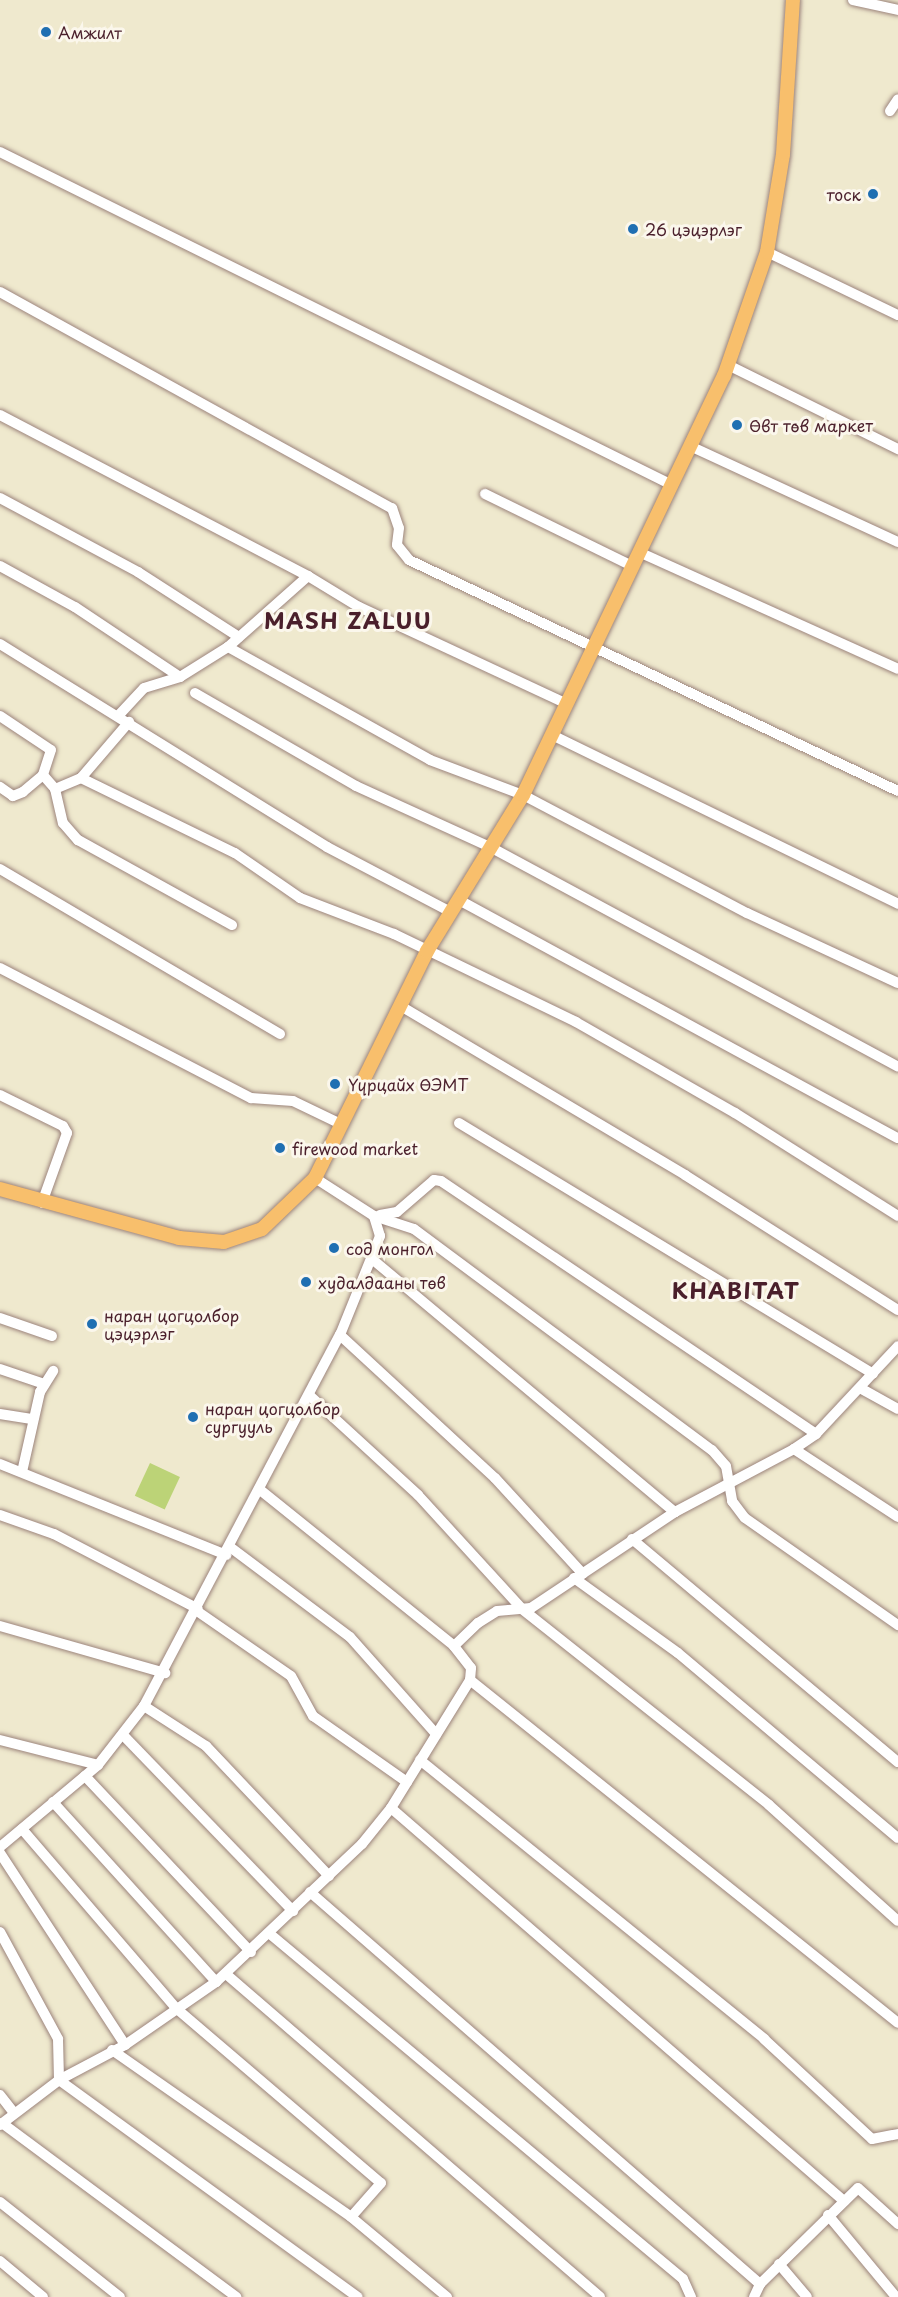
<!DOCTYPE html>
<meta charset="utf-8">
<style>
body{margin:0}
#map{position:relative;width:898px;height:2297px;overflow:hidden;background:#efe9ce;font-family:"Playpen Sans",sans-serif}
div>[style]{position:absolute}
.green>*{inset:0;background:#bcd377;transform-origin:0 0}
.roads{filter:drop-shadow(0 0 2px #9c847c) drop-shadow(0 0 2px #9c847c)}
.minor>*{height:10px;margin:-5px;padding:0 5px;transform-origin:5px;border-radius:5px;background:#fff}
.major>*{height:14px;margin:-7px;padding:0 7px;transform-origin:7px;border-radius:7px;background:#f8bf6c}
.dots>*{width:16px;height:16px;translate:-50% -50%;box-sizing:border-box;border:3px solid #fbf7ec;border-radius:50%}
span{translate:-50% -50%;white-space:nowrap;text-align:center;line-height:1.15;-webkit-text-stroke:6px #fbf7ec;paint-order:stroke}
.poi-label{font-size:16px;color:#4a1f2b}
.left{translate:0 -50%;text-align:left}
.right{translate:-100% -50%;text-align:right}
.district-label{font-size:22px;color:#4a1f2b;font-weight:700;letter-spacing:1.5px}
</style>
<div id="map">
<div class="green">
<div style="left:150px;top:1463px;width:33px;height:36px;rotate:25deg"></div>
</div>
<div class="roads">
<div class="minor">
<div style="left:853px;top:0;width:46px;rotate:12.5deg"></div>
<div style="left:890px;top:111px;width:14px;rotate:-56deg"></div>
<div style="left:0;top:152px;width:750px;rotate:26.36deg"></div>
<div style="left:767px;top:252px;width:145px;rotate:25.7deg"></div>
<div style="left:0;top:292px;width:448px;rotate:28.9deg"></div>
<div style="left:392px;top:508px;width:21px;rotate:71deg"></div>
<div style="left:399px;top:528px;width:17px;rotate:97deg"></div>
<div style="left:397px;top:545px;width:19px;rotate:51deg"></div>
<div style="left:409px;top:560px;width:541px;rotate:25.29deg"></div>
<div style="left:728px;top:365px;width:190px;rotate:26.3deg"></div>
<div style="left:0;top:415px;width:348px;rotate:27.6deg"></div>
<div style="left:690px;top:446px;width:229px;rotate:24.8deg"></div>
<div style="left:485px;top:494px;width:164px;rotate:26.1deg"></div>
<div style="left:0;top:498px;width:157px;rotate:28.2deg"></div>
<div style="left:138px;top:572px;width:120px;rotate:32.8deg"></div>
<div style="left:639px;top:552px;width:284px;rotate:24.3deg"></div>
<div style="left:0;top:566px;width:85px;rotate:28.7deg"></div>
<div style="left:75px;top:607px;width:126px;rotate:33.7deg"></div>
<div style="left:0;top:644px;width:385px;rotate:31.8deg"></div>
<div style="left:327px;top:847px;width:140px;rotate:27.7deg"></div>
<div style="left:228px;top:647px;width:231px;rotate:29.2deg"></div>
<div style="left:430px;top:760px;width:99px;rotate:20.6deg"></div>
<div style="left:523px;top:795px;width:253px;rotate:27.8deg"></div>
<div style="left:747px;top:913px;width:166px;rotate:24.9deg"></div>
<div style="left:195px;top:693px;width:186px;rotate:30deg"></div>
<div style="left:356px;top:786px;width:149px;rotate:24.5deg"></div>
<div style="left:492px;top:848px;width:461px;rotate:28.3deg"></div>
<div style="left:0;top:716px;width:61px;rotate:33.7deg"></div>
<div style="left:51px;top:750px;width:26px;rotate:108deg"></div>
<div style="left:43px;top:775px;width:26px;rotate:140deg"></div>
<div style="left:23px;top:792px;width:11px;rotate:158deg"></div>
<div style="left:13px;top:796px;width:16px;rotate:-145deg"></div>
<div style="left:118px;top:716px;width:38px;rotate:-47deg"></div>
<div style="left:144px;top:688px;width:38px;rotate:-17deg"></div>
<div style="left:180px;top:677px;width:57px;rotate:-32deg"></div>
<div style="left:228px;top:647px;width:107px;rotate:-41.6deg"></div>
<div style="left:308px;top:576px;width:60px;rotate:31.3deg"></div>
<div style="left:359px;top:607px;width:230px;rotate:25deg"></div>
<div style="left:552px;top:735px;width:385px;rotate:26deg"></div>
<div style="left:43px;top:775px;width:18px;rotate:49deg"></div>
<div style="left:55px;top:789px;width:28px;rotate:-23deg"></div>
<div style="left:81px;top:778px;width:74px;rotate:-49.4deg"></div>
<div style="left:81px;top:778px;width:171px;rotate:26deg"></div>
<div style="left:235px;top:853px;width:79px;rotate:34.7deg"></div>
<div style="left:300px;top:898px;width:101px;rotate:21deg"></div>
<div style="left:394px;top:934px;width:202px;rotate:25.8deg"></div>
<div style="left:576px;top:1022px;width:183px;rotate:29.8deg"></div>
<div style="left:735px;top:1113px;width:193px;rotate:32.3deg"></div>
<div style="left:55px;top:789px;width:35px;rotate:77deg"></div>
<div style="left:63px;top:823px;width:23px;rotate:49deg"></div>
<div style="left:78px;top:840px;width:176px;rotate:28.9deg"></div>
<div style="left:0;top:869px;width:325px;rotate:30.5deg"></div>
<div style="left:459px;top:900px;width:499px;rotate:28.5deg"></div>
<div style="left:0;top:968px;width:283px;rotate:27.4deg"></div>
<div style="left:251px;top:1098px;width:42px;rotate:4.1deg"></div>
<div style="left:293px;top:1101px;width:53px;rotate:25.6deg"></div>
<div style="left:399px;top:1005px;width:333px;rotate:30.7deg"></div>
<div style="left:685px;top:1175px;width:252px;rotate:32.4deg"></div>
<div style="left:0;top:1095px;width:70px;rotate:26.2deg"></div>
<div style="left:63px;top:1126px;width:8px;rotate:60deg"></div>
<div style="left:67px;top:1133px;width:74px;rotate:109.7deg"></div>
<div style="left:459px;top:1123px;width:484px;rotate:31.2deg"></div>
<div style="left:380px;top:1215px;width:17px;rotate:-10deg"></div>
<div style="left:397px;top:1212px;width:49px;rotate:-40.9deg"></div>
<div style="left:434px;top:1180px;width:7px;rotate:8deg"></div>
<div style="left:441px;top:1181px;width:452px;rotate:34deg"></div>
<div style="left:374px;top:1216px;width:42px;rotate:18deg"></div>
<div style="left:414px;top:1229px;width:371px;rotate:36.6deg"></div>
<div style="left:712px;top:1450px;width:21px;rotate:49deg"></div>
<div style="left:726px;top:1466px;width:36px;rotate:80deg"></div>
<div style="left:732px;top:1501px;width:21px;rotate:53deg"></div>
<div style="left:745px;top:1518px;width:187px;rotate:35deg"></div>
<div style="left:372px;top:1259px;width:395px;rotate:39.9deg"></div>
<div style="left:0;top:1318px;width:55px;rotate:19.1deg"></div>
<div style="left:340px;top:1335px;width:211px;rotate:42.7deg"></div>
<div style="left:495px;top:1478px;width:130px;rotate:47.5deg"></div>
<div style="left:0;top:1369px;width:46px;rotate:18.8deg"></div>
<div style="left:860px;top:1388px;width:43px;rotate:28.9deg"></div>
<div style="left:309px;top:1395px;width:148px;rotate:42.5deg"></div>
<div style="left:418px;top:1495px;width:154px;rotate:47.6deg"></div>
<div style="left:522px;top:1609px;width:315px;rotate:38.4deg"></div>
<div style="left:769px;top:1805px;width:173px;rotate:42deg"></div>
<div style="left:0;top:1414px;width:32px;rotate:9deg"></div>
<div style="left:794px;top:1449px;width:124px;rotate:33.2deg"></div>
<div style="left:0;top:1464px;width:244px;rotate:21.9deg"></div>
<div style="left:22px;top:1472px;width:82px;rotate:-77.3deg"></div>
<div style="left:40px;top:1392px;width:25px;rotate:-58deg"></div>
<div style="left:259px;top:1489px;width:250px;rotate:38.8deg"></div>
<div style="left:0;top:1515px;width:57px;rotate:19.4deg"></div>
<div style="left:54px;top:1534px;width:162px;rotate:27.5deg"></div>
<div style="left:632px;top:1539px;width:347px;rotate:40deg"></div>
<div style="left:230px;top:1547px;width:150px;rotate:36.9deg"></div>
<div style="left:350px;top:1637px;width:130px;rotate:48.4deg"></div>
<div style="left:574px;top:1578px;width:128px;rotate:35.8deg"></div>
<div style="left:678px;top:1653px;width:287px;rotate:40.1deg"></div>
<div style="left:197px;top:1611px;width:114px;rotate:34.7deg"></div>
<div style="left:291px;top:1676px;width:46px;rotate:61.2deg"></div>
<div style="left:313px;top:1716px;width:115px;rotate:35.1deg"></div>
<div style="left:0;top:1626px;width:172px;rotate:15.9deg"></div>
<div style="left:470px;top:1680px;width:548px;rotate:38.71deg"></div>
<div style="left:144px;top:1706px;width:74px;rotate:32.8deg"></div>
<div style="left:206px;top:1746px;width:179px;rotate:46.6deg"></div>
<div style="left:123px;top:1735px;width:245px;rotate:46deg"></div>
<div style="left:0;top:1740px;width:101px;rotate:14.3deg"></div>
<div style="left:420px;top:1760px;width:443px;rotate:39deg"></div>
<div style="left:764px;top:2039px;width:147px;rotate:42.8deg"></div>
<div style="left:872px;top:2139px;width:26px;rotate:-11deg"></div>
<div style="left:85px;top:1776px;width:242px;rotate:46.7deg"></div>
<div style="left:53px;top:1802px;width:243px;rotate:47.8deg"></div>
<div style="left:391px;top:1808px;width:600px;rotate:40.94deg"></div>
<div style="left:22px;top:1829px;width:238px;rotate:49.3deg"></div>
<div style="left:177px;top:2009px;width:268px;rotate:40.5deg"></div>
<div style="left:381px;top:2183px;width:45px;rotate:131.4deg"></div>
<div style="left:0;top:1847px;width:128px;rotate:-39.9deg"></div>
<div style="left:98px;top:1765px;width:75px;rotate:-52.1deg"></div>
<div style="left:144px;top:1706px;width:420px;rotate:-62.2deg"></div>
<div style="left:340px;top:1335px;width:107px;rotate:-68deg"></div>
<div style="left:380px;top:1236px;width:21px;rotate:-107deg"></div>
<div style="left:374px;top:1216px;width:70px;rotate:-147.2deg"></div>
<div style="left:0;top:1853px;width:229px;rotate:56.9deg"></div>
<div style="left:310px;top:1892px;width:597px;rotate:41.06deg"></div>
<div style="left:0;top:1932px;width:122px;rotate:61.5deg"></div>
<div style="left:58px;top:2039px;width:41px;rotate:88.6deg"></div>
<div style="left:59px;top:2080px;width:369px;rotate:36deg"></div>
<div style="left:270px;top:1934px;width:538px;rotate:39.87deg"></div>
<div style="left:683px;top:2279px;width:20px;rotate:66deg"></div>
<div style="left:226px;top:1974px;width:494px;rotate:40.8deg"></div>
<div style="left:112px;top:2050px;width:292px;rotate:34.9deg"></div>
<div style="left:351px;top:2217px;width:125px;rotate:39.8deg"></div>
<div style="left:0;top:2095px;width:23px;rotate:52deg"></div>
<div style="left:2px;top:2123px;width:292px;rotate:36.6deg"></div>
<div style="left:0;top:2125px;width:74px;rotate:-37.3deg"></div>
<div style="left:59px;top:2080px;width:75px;rotate:-27.9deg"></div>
<div style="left:125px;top:2045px;width:111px;rotate:-34.7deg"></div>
<div style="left:216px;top:1982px;width:201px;rotate:-43.4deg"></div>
<div style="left:362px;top:1844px;width:46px;rotate:-51.1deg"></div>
<div style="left:391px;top:1808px;width:150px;rotate:-58.3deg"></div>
<div style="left:470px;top:1680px;width:12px;rotate:-85deg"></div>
<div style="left:471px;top:1668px;width:28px;rotate:-128deg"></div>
<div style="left:454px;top:1646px;width:33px;rotate:-44deg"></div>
<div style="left:478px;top:1623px;width:22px;rotate:-32deg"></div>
<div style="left:497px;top:1611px;width:34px;rotate:-5deg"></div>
<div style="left:531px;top:1608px;width:173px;rotate:-33.7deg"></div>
<div style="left:675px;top:1512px;width:135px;rotate:-27.9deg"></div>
<div style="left:794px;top:1449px;width:27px;rotate:-34deg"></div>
<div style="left:816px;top:1434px;width:120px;rotate:-47deg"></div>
<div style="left:0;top:2202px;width:153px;rotate:38.4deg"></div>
<div style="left:828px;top:2215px;width:107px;rotate:50.3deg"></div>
<div style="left:0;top:2261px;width:56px;rotate:39.9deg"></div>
<div style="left:779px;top:2264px;width:43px;rotate:49.7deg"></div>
<div style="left:754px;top:2297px;width:14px;rotate:-65deg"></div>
<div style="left:760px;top:2284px;width:137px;rotate:-44.4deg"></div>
<div style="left:858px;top:2188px;width:54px;rotate:42deg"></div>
</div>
<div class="major">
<div style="left:0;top:1189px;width:186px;rotate:15.3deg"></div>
<div style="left:179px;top:1238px;width:45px;rotate:5.1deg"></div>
<div style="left:224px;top:1242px;width:40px;rotate:-18.9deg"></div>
<div style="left:262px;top:1229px;width:74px;rotate:-43.9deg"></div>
<div style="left:315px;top:1178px;width:253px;rotate:-63.7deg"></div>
<div style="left:427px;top:951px;width:183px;rotate:-58.4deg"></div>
<div style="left:523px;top:795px;width:465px;rotate:-64.4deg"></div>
<div style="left:724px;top:376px;width:131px;rotate:-70.9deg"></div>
<div style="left:767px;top:252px;width:99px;rotate:-80.7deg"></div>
<div style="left:783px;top:154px;width:154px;rotate:-86.3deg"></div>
</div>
</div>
<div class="dots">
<div style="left:46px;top:32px;background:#1f6fb2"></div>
<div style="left:873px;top:194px;background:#1f6fb2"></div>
<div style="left:633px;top:229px;background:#1f6fb2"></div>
<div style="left:737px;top:425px;background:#1f6fb2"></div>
<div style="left:335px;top:1084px;background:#1f6fb2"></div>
<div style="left:280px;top:1148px;background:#1f6fb2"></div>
<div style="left:334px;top:1248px;background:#1f6fb2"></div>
<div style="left:306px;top:1282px;background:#1f6fb2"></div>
<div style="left:92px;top:1324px;background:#1f6fb2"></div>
<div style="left:193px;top:1417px;background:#1f6fb2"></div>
</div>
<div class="poi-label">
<span class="left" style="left:58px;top:32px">Амжилт</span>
<span class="right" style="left:861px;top:194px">тоск</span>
<span class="left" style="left:645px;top:229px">26 цэцэрлэг</span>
<span class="left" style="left:749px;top:425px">Өвт төв маркет</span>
<span class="left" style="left:348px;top:1084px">Үүрцайх ӨЭМТ</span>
<span class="left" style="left:292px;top:1148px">firewood market</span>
<span class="left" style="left:346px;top:1248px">сод монгол</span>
<span class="left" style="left:318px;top:1282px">худалдааны төв</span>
<span class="left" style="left:104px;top:1324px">наран цогцолбор<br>цэцэрлэг</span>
<span class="left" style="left:205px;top:1417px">наран цогцолбор<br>сургууль</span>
</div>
<div class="district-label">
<span style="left:348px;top:620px">MASH ZALUU</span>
<span style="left:736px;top:1290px">KHABITAT</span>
</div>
</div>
